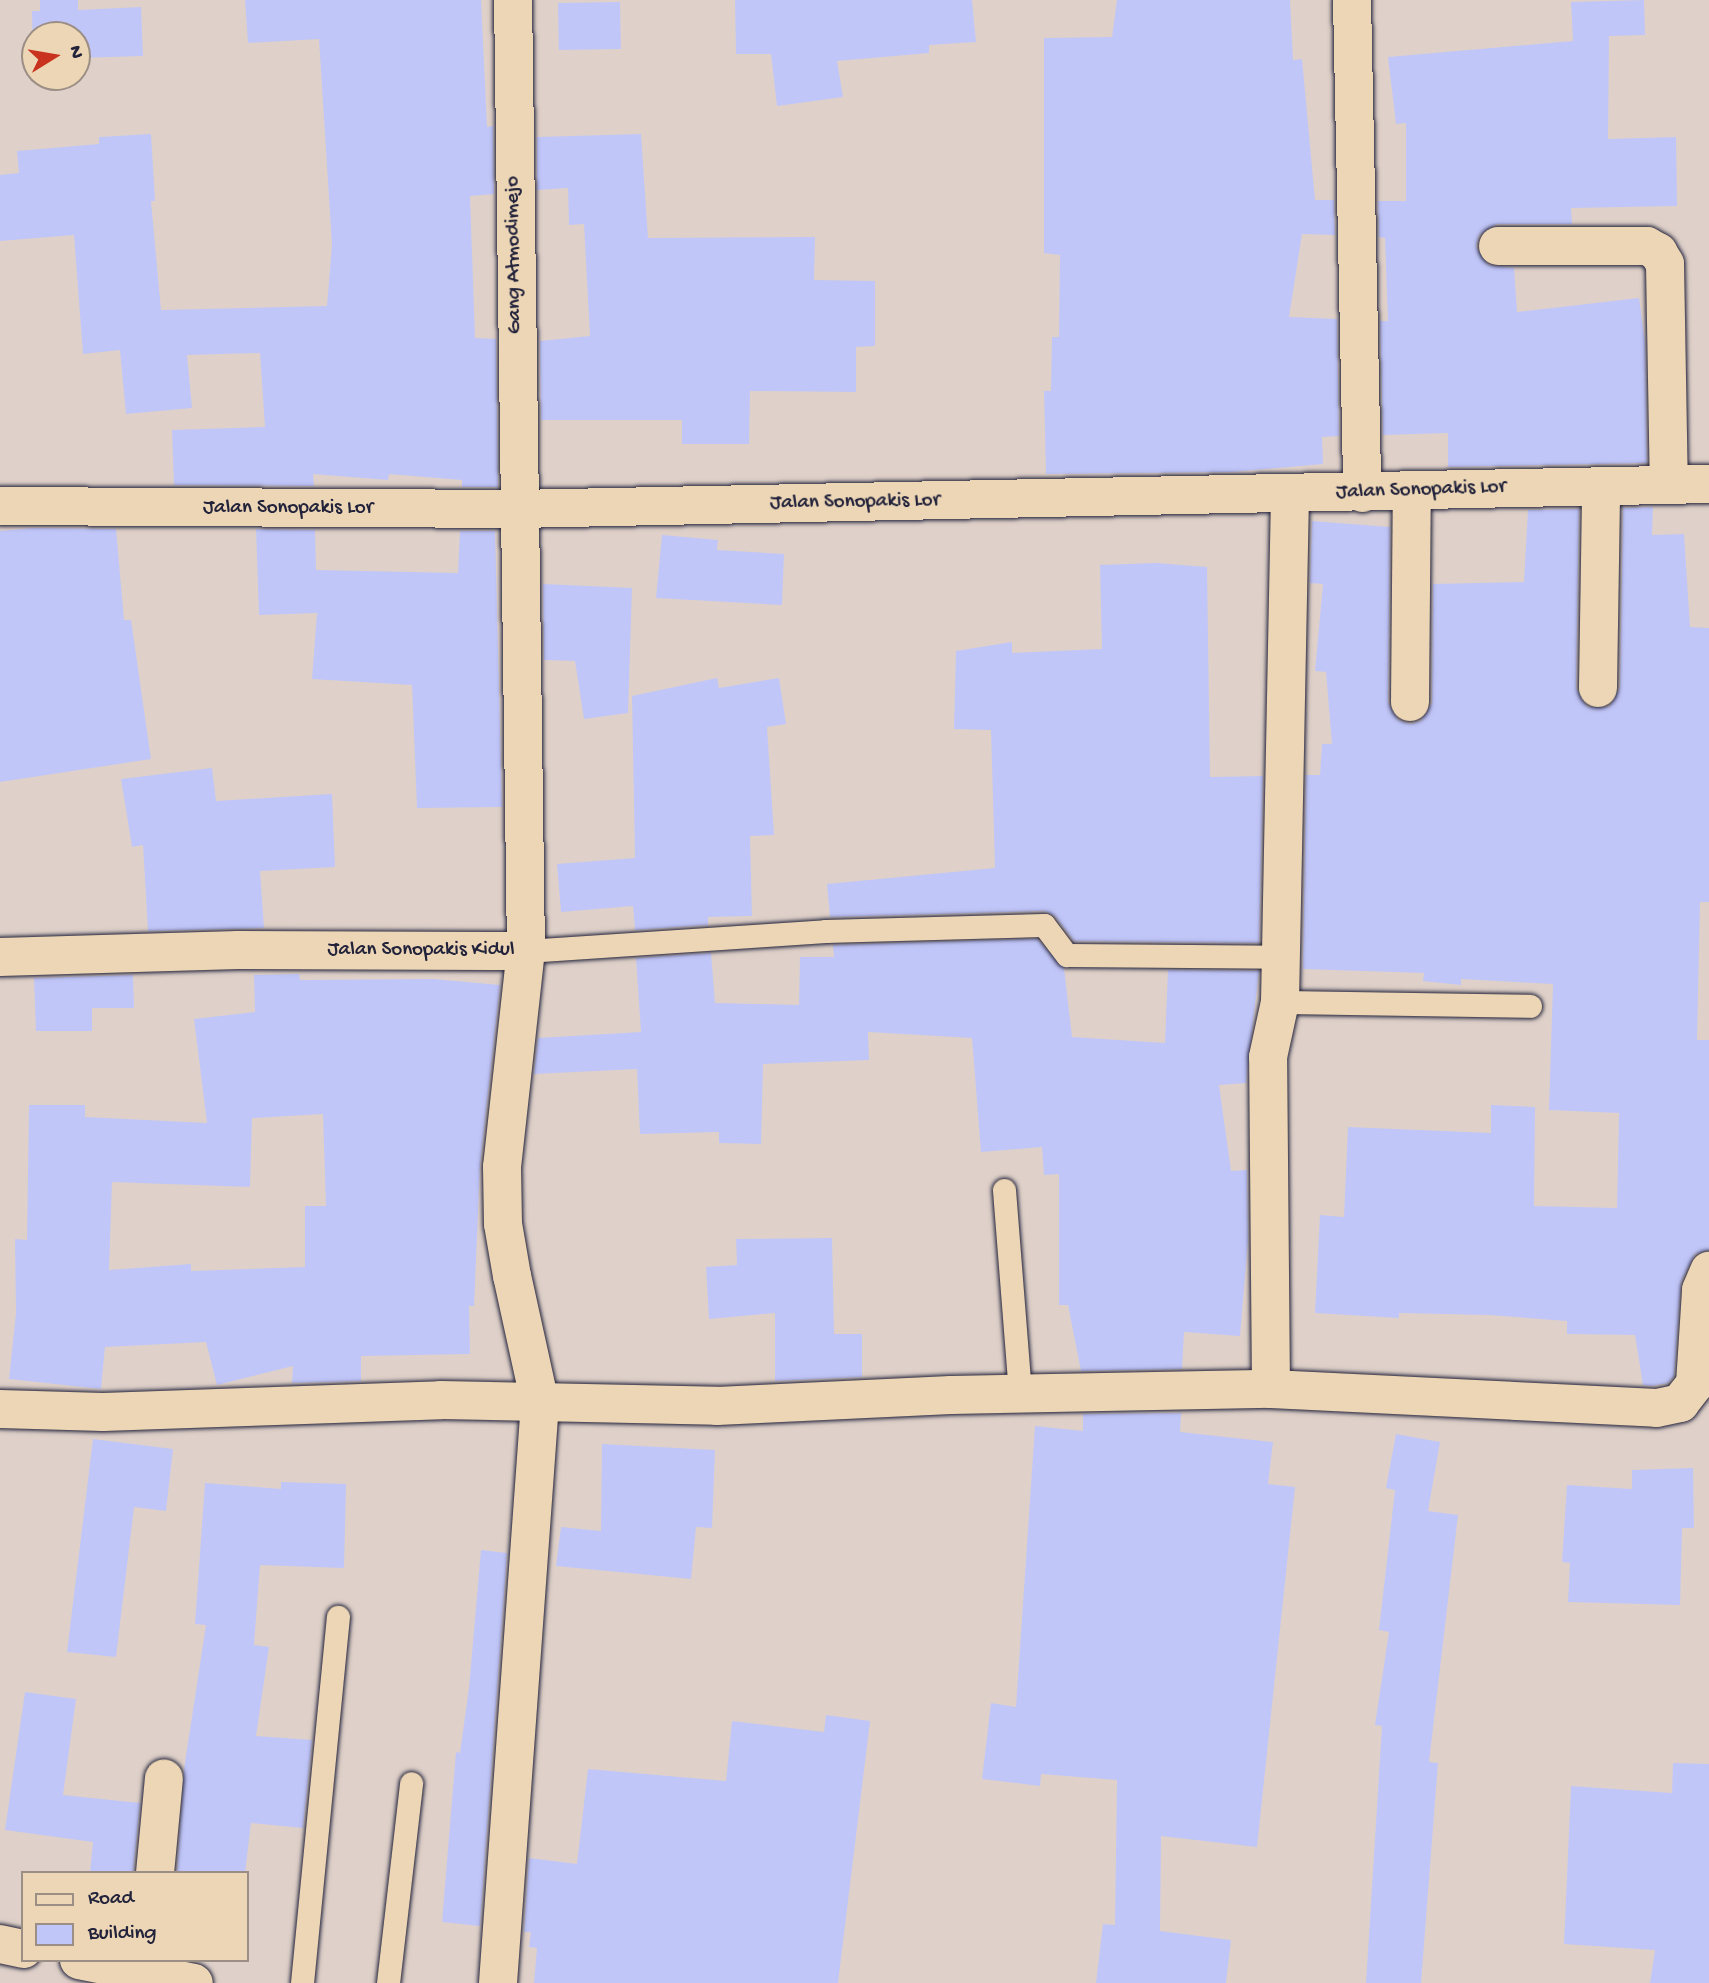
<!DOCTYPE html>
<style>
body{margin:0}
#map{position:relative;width:1709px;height:1983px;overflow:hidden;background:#dfd1c9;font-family:"Gochi Hand",sans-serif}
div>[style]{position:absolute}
.building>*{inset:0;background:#c1c6f8;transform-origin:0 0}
.roads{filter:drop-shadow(0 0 2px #22223b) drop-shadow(0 0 2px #22223b)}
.lane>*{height:23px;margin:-11.5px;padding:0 11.5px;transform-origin:11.5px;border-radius:11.5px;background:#ecd6b5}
.street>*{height:38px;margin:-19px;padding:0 19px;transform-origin:19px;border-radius:19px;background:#ecd6b5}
.secondary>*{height:38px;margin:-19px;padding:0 19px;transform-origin:19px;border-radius:19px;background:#ecd6b5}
span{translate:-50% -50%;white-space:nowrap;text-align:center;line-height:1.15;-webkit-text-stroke:6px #ecd6b5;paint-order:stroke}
.street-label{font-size:21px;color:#22223b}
.legend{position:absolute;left:21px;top:1871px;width:228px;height:91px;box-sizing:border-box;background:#ecd6b5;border:2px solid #9b8e84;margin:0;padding:9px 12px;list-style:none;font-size:21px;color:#22223b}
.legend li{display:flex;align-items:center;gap:14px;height:35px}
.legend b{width:35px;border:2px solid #9b8e84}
.north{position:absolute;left:21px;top:21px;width:70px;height:70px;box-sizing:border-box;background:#ecd6b5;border:2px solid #9b8e84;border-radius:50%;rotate:79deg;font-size:19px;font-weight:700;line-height:28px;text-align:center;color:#22223b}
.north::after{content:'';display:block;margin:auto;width:24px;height:32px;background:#c8321e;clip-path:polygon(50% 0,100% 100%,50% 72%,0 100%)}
</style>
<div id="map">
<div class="building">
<div style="clip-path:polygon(40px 0,78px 0,78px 10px,141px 7px,143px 56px,77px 58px,77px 35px,35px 35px,33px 60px,32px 11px,40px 11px)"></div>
<div style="clip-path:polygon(245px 0,481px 0,487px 127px,493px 126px,494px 194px,470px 196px,475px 338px,496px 339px,498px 487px,462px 487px,462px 480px,389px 474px,388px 480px,313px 474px,314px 486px,174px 485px,172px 430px,265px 427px,260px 353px,187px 355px,192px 408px,126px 414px,120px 350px,83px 354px,74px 235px,0 241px,0 175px,19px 173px,17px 151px,99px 144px,99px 137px,151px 134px,155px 201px,151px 201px,161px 310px,327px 306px,332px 245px,319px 39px,248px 43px)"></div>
<div style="clip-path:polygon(735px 0,972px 0,976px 42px,929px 45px,929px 53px,837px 61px,843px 97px,777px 106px,771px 54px,736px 54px)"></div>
<div style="clip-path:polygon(1117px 0,1290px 0,1293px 60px,1302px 59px,1315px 200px,1334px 200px,1335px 235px,1302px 234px,1289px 317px,1337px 319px,1339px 436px,1322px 437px,1323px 464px,1232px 472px,1046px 474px,1044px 391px,1051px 391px,1052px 337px,1059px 337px,1060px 255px,1044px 253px,1044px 38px,1112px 37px)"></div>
<div style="clip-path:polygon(1644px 0,1645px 35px,1609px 36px,1608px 139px,1676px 137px,1677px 206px,1571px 208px,1572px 224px,1497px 224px,1479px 235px,1476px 247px,1488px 265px,1514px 268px,1517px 312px,1639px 298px,1645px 342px,1647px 463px,1448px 467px,1448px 433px,1383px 435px,1380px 321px,1388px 321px,1385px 238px,1379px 237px,1378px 201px,1406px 201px,1406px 123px,1396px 124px,1388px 57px,1573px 41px,1571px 2px)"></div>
<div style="left:620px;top:2px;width:47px;height:62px;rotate:89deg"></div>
<div style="clip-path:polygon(641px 134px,648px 238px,815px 237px,814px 280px,875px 281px,875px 346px,856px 347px,856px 392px,750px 391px,749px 444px,682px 444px,682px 420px,541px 420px,540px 341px,590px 336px,584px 224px,569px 225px,568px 188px,537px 190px,537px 137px)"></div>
<div style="clip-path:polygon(1653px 507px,1652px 535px,1684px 534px,1690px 627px,1709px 628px,1709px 902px,1700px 902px,1697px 1040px,1709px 1040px,1709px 1250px,1695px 1254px,1681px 1282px,1674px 1376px,1668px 1383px,1651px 1386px,1643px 1385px,1635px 1335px,1567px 1334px,1567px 1321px,1489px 1315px,1399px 1313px,1399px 1318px,1315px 1313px,1320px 1215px,1344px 1217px,1348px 1127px,1491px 1133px,1491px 1105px,1535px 1107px,1534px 1206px,1617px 1208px,1619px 1113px,1549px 1110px,1553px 984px,1461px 979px,1461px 985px,1423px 981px,1424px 973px,1303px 969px,1306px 775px,1320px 775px,1322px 744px,1332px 744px,1326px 672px,1315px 671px,1323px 584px,1310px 583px,1312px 521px,1390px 527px,1388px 702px,1398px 720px,1410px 724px,1421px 721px,1432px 703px,1433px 584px,1524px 582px,1528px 510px,1579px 509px,1576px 688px,1587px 707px,1609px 707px,1620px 688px,1623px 508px)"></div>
<div style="clip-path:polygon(33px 528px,116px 529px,124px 620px,131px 620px,151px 759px,0 782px,0 531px)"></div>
<div style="clip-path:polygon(256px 529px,315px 530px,316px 570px,458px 573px,460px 531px,495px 531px,502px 807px,417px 808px,412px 685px,312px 679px,317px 613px,259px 615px)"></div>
<div style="clip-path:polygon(662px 535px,718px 540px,717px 550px,784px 554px,782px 605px,656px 598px)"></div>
<div style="clip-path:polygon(1156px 563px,1207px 567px,1210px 777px,1263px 776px,1259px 943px,1074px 941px,1055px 916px,1044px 911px,830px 917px,827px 884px,995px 868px,991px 730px,954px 729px,956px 651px,1012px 642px,1012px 653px,1102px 649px,1100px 565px)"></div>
<div style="clip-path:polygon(543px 584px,632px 588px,628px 713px,584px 719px,575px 661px,544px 660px)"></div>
<div style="clip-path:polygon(717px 678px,719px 688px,779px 678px,786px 724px,767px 727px,774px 835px,750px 836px,752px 916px,708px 917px,708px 925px,635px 930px,633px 906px,561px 912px,557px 864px,635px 858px,632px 696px)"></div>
<div style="clip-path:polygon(212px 768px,216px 801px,332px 794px,335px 867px,260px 871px,264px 928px,148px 931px,143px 845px,132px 847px,121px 779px)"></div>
<div style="clip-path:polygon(1037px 939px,1064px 968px,1072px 1037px,1165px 1043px,1168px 970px,1259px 971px,1246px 1083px,1219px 1085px,1231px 1171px,1247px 1170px,1248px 1241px,1240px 1336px,1184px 1332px,1182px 1369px,1081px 1371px,1068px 1305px,1059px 1305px,1059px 1174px,1044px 1175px,1042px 1147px,981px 1152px,972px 1038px,868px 1032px,869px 1060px,763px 1064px,761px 1144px,719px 1143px,719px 1132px,640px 1134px,637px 1069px,534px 1074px,538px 1038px,641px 1032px,636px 958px,711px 953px,715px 1003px,799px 1005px,800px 957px,834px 957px,833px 945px)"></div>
<div style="clip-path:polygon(evenodd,299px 974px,300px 980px,433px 979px,500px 985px,480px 1165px,474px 1306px,469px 1306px,470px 1354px,361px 1356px,361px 1381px,292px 1383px,293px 1366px,217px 1385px,206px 1342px,105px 1347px,101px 1389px,9px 1379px,16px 1313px,15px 1239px,27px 1240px,29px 1105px,85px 1105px,85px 1117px,207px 1123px,194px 1019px,255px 1012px,254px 975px,299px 974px,323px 1114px,326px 1206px,305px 1206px,305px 1267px,191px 1271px,191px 1264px,109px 1270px,112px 1182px,250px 1187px,252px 1118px,323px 1114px)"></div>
<div style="clip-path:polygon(133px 975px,134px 1008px,92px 1008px,92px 1031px,36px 1031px,34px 978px)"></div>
<div style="clip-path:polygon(832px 1238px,834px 1334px,862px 1334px,862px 1377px,775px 1381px,775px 1313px,709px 1319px,706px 1267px,737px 1265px,736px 1239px)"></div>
<div style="clip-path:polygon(1181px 1413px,1180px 1432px,1273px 1442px,1268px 1484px,1295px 1487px,1257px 1847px,1161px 1836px,1160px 1931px,1231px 1940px,1226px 1983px,1096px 1983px,1103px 1924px,1115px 1925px,1117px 1780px,1041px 1774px,1040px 1786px,982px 1779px,991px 1703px,1016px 1707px,1035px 1426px,1083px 1431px,1083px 1414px)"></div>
<div style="clip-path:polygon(1396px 1434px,1440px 1442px,1428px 1511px,1458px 1515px,1429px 1762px,1438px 1763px,1421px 1983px,1366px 1983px,1382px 1726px,1375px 1725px,1389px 1632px,1379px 1630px,1395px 1490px,1386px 1488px)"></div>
<div style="clip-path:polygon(93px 1439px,173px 1449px,166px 1511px,134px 1507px,116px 1657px,67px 1652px)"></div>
<div style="clip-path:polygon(602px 1444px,715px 1450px,712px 1528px,696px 1527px,691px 1579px,556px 1566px,561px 1527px,601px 1531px)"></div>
<div style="clip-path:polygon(1693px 1468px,1694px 1528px,1682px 1528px,1680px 1605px,1568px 1602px,1570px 1563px,1562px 1562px,1567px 1485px,1632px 1489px,1632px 1470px)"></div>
<div style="clip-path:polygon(281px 1482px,346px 1484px,344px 1568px,260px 1565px,254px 1645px,269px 1647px,256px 1736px,312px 1740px,303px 1828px,251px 1823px,245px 1873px,177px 1873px,184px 1769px,206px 1625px,195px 1624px,205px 1483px,281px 1489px)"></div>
<div style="clip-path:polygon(481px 1550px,507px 1553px,480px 1926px,442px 1922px,456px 1752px,460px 1753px,469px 1688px)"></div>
<div style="clip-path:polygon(25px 1692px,76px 1699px,63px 1795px,140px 1803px,133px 1873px,90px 1873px,93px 1842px,5px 1830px)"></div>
<div style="clip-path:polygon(826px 1715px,870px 1721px,838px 1983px,534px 1983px,537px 1948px,529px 1947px,531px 1932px,524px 1932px,529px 1858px,577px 1864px,588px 1769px,726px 1781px,732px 1721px,824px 1732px)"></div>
<div style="clip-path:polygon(1673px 1763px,1709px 1764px,1709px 1983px,1650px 1983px,1655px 1950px,1564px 1944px,1571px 1786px,1672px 1793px)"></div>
</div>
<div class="roads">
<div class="lane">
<div style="left:526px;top:951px;width:300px;rotate:-3.8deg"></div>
<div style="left:825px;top:931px;width:219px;rotate:-1.6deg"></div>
<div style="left:1044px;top:925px;width:38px;rotate:53deg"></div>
<div style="left:1067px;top:955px;width:213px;rotate:0.5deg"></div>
<div style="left:1280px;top:1002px;width:250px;rotate:0.9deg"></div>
<div style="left:1004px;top:1190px;width:204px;rotate:85.5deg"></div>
<div style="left:302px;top:1983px;width:368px;rotate:-84.4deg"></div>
<div style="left:388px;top:1983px;width:201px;rotate:-83.4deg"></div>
</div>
<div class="street">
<div style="left:1352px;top:0;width:493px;rotate:88.8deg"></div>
<div style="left:1498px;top:246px;width:149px"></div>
<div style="left:1647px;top:246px;width:13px;rotate:29deg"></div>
<div style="left:1658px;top:252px;width:14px;rotate:60deg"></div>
<div style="left:1665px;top:264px;width:220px;rotate:89deg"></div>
<div style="left:1598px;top:688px;width:201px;rotate:-89.1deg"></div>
<div style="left:1410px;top:702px;width:211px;rotate:-89.5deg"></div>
<div style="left:0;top:957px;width:238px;rotate:-1.7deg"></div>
<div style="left:238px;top:950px;width:288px;rotate:0.2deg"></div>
<div style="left:1271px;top:1389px;width:332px;rotate:-90.5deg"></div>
<div style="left:1268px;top:1057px;width:56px;rotate:-77.7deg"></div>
<div style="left:1280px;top:1002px;width:507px;rotate:-88.87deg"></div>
<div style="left:0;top:1409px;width:103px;rotate:1.7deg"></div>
<div style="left:103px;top:1412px;width:338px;rotate:-2deg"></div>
<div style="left:441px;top:1400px;width:276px;rotate:1.2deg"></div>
<div style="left:717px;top:1406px;width:234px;rotate:-2.7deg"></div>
<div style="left:951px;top:1395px;width:320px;rotate:-1.1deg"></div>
<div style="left:1271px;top:1389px;width:386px;rotate:2.8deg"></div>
<div style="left:1657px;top:1408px;width:24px;rotate:-12deg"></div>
<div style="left:1680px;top:1403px;width:24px;rotate:-52deg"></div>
<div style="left:1695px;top:1384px;width:94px;rotate:-86.3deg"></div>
<div style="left:1701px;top:1290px;width:21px;rotate:-67deg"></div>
<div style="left:155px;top:1873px;width:95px;rotate:-84.6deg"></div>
<div style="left:498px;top:1983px;width:582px;rotate:-85.86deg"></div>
<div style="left:540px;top:1403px;width:130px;rotate:-102.4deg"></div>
<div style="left:512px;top:1276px;width:53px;rotate:-99.8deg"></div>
<div style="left:503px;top:1224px;width:57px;rotate:-91deg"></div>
<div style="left:502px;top:1167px;width:217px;rotate:-83.7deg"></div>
<div style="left:526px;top:951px;width:951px;rotate:-90.78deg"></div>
</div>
<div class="secondary">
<div style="left:0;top:506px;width:517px;rotate:0.33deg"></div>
<div style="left:517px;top:509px;width:1192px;rotate:-1.2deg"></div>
<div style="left:0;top:1944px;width:24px;rotate:12deg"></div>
<div style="left:79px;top:1960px;width:117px;rotate:11.3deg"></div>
</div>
</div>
<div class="street-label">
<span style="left:515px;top:255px;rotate:-91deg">Gang Atmodimejo</span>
<span style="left:1421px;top:491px;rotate:-2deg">Jalan Sonopakis Lor</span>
<span style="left:855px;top:503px;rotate:-1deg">Jalan Sonopakis Lor</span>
<span style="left:288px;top:509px">Jalan Sonopakis Lor</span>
<span style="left:421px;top:951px">Jalan Sonopakis Kidul</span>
</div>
<ul class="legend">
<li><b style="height:9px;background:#ecd6b5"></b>Road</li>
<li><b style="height:19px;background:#c1c6f8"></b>Building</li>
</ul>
<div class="north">N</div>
</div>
